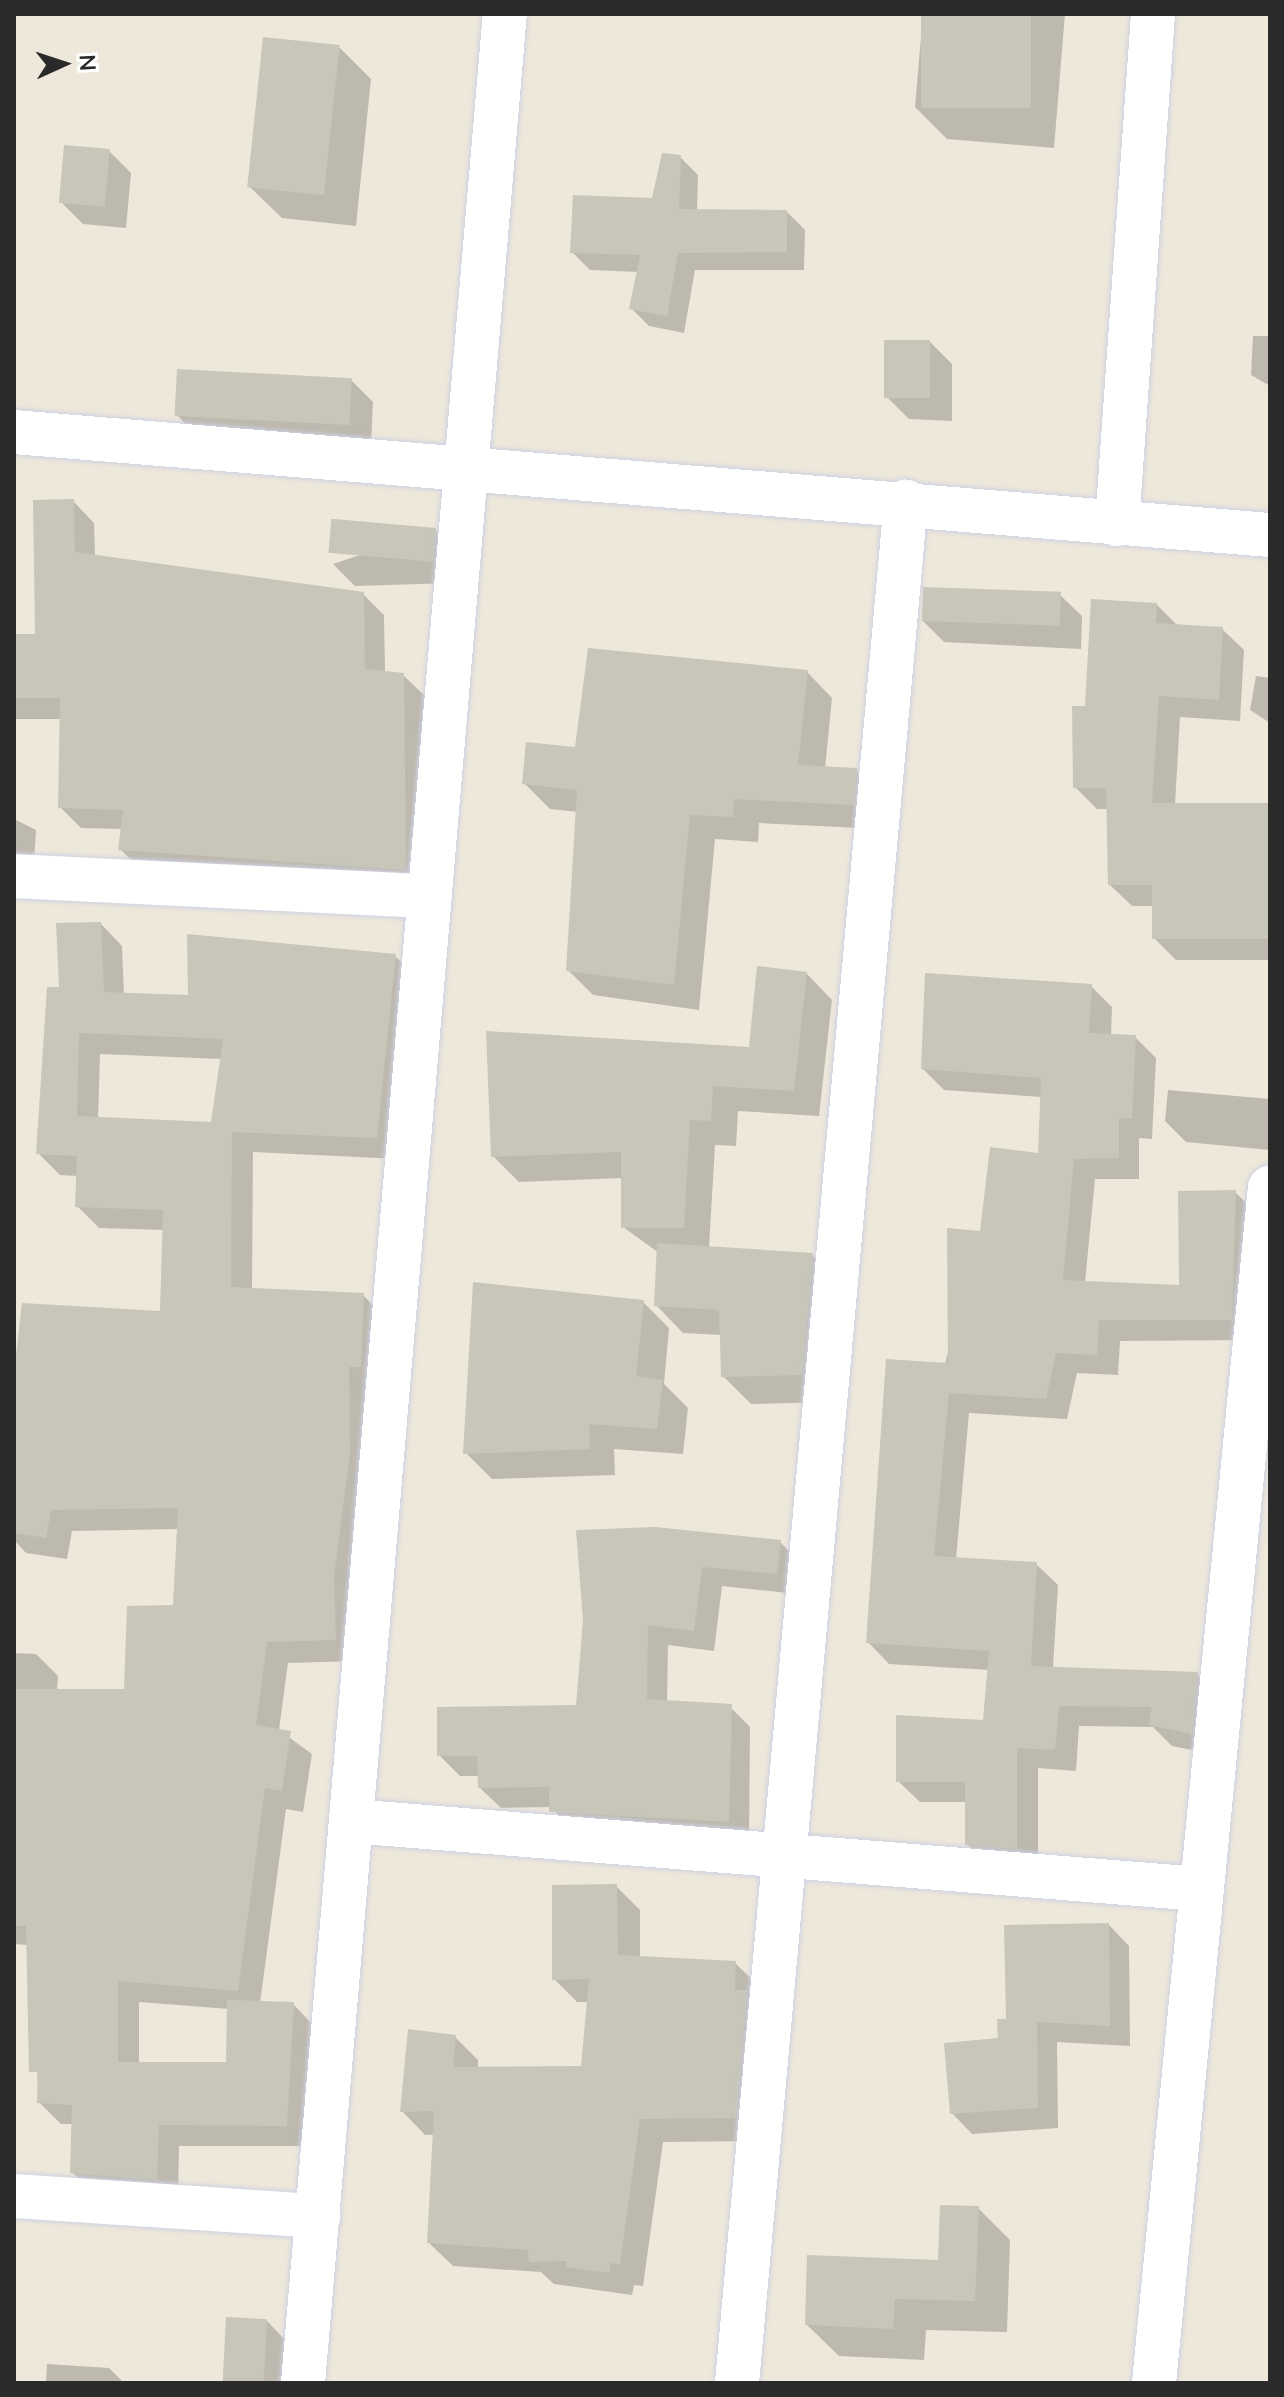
<!DOCTYPE html>
<style>
body{margin:0}
#map{position:relative;width:1284px;height:2397px;overflow:hidden;background:#ede8da;font-family:Mulish,sans-serif}
div>[style]{position:absolute}
.shadow>*{inset:0;background:#0003}
.building>*{inset:0;background:#c8c6b9;transform-origin:0 0}
.roads{filter:drop-shadow(0 0 2px #cfd0e4) drop-shadow(0 0 2px #cfd0e4)}
.minor>*{height:44px;margin:-22px;padding:0 22px;transform-origin:22px;border-radius:22px;background:#fff}
span{translate:-50% -50%;white-space:nowrap;text-align:center;line-height:1.15;-webkit-text-stroke:7px #fff;paint-order:stroke}
.frame{position:absolute;inset:0;border:16px solid #2a2a2a;pointer-events:none}
.north{position:absolute;left:24px;top:24px;width:80px;height:80px;-webkit-text-stroke:6px #fff;paint-order:stroke;rotate:87deg;font-size:22px;font-weight:700;line-height:32px;text-align:center;color:#2a2a2a}
.north::after{content:'';display:block;margin:auto;width:28px;height:36px;background:#2a2a2a;clip-path:polygon(50% 0,100% 100%,50% 72%,0 100%)}
</style>
<div id="map">
<div class="shadow">
<div style="clip-path:polygon(923px 14px,1065px 14px,1054px 148px,947px 139px,915px 107px)"></div>
<div style="clip-path:polygon(339px 47px,371px 79px,356px 226px,282px 218px,250px 187px)"></div>
<div style="clip-path:polygon(109px 151px,131px 173px,126px 228px,83px 224px,61px 202px)"></div>
<div style="clip-path:polygon(680px 157px,698px 175px,697px 211px,787px 212px,805px 230px,804px 270px,695px 270px,684px 333px,649px 326px,631px 308px,639px 272px,590px 270px,572px 252px,654px 200px)"></div>
<div style="clip-path:polygon(1253px 336px,1270px 336px,1270px 386px,1251px 375px)"></div>
<div style="clip-path:polygon(930px 342px,952px 364px,952px 421px,909px 419px,887px 397px)"></div>
<div style="clip-path:polygon(351px 380px,373px 402px,371px 445px,198px 437px,177px 415px)"></div>
<div style="clip-path:polygon(73px 501px,94px 523px,95px 556px,363px 594px,384px 615px,385px 673px,403px 675px,425px 696px,427px 890px,142px 871px,120px 849px,123px 829px,81px 828px,60px 807px,61px 719px,14px 719px,14px 636px,37px 636px)"></div>
<div style="clip-path:polygon(435px 530px,457px 552px,454px 583px,355px 586px,333px 564px)"></div>
<div style="clip-path:polygon(1060px 595px,1082px 616px,1081px 649px,944px 642px,922px 620px)"></div>
<div style="clip-path:polygon(1157px 605px,1178px 626px,1222px 629px,1244px 650px,1240px 721px,1180px 717px,1175px 805px,1270px 806px,1270px 960px,1176px 960px,1154px 938px,1154px 906px,1132px 906px,1110px 885px,1108px 809px,1097px 809px,1075px 787px,1087px 708px)"></div>
<div style="clip-path:polygon(807px 672px,832px 698px,825px 769px,856px 770px,882px 796px,879px 829px,759px 823px,758px 842px,715px 839px,699px 1010px,593px 995px,568px 970px,578px 812px,550px 809px,524px 783px,577px 749px)"></div>
<div style="clip-path:polygon(1256px 676px,1270px 678px,1270px 723px,1250px 710px)"></div>
<div style="clip-path:polygon(14px 819px,36px 830px,34px 861px,14px 860px)"></div>
<div style="clip-path:polygon(evenodd,101px 924px,122px 946px,124px 995px,190px 997px,395px 956px,417px 978px,398px 1159px,253px 1152px,252px 1290px,363px 1295px,384px 1317px,357px 1661px,288px 1663px,279px 1730px,312px 1754px,303px 1812px,286px 1809px,260px 2003px,293px 2004px,314px 2026px,308px 2146px,179px 2146px,178px 2201px,94px 2193px,72px 2172px,74px 2124px,61px 2124px,39px 2102px,29px 1945px,14px 1944px,14px 1653px,36px 1654px,58px 1676px,57px 1691px,125px 1691px,175px 1607px,179px 1529px,72px 1531px,67px 1559px,26px 1553px,14px 1540px,14px 1421px,162px 1314px,165px 1230px,99px 1228px,77px 1206px,78px 1176px,60px 1175px,38px 1153px,61px 989px,101px 924px,100px 1054px,222px 1059px,213px 1124px,98px 1119px,100px 1054px,101px 924px,139px 2002px,229px 2009px,227px 2064px,139px 2064px,139px 2002px)"></div>
<div style="clip-path:polygon(807px 974px,832px 1000px,819px 1116px,738px 1111px,736px 1146px,715px 1145px,709px 1248px,812px 1255px,840px 1283px,829px 1402px,751px 1404px,723px 1376px,722px 1335px,683px 1333px,656px 1305px,659px 1253px,623px 1227px,623px 1178px,519px 1182px,493px 1156px,751px 1050px)"></div>
<div style="clip-path:polygon(1091px 986px,1112px 1007px,1111px 1036px,1135px 1037px,1156px 1058px,1152px 1139px,1139px 1138px,1139px 1179px,1095px 1179px,1085px 1283px,1181px 1287px,1235px 1192px,1257px 1213px,1253px 1340px,1120px 1341px,1118px 1375px,1077px 1373px,1067px 1419px,969px 1413px,956px 1559px,1036px 1564px,1058px 1585px,1053px 1668px,1197px 1674px,1218px 1696px,1212px 1754px,1172px 1746px,1153px 1727px,1079px 1726px,1076px 1771px,1038px 1768px,1038px 1870px,988px 1866px,967px 1844px,967px 1802px,920px 1802px,898px 1781px,985px 1722px,990px 1670px,889px 1664px,868px 1642px,981px 1233px,1040px 1156px,1042px 1097px,944px 1090px,923px 1069px)"></div>
<div style="clip-path:polygon(1168px 1090px,1270px 1099px,1270px 1150px,1186px 1142px,1165px 1121px)"></div>
<div style="clip-path:polygon(643px 1302px,669px 1328px,664px 1384px,688px 1408px,683px 1454px,614px 1449px,615px 1475px,492px 1479px,466px 1453px)"></div>
<div style="clip-path:polygon(578px 1532px,780px 1542px,801px 1563px,797px 1594px,722px 1586px,714px 1651px,668px 1645px,667px 1703px,729px 1706px,750px 1727px,749px 1842px,572px 1832px,551px 1807px,501px 1808px,480px 1788px,480px 1776px,460px 1776px,439px 1755px,577px 1707px,585px 1620px)"></div>
<div style="clip-path:polygon(616px 1886px,640px 1910px,640px 1958px,735px 1963px,759px 1986px,759px 2141px,663px 2142px,643px 2286px,634px 2285px,632px 2295px,554px 2284px,541px 2272px,453px 2266px,429px 2243px,435px 2135px,425px 2135px,402px 2111px,409px 2031px,455px 2037px,478px 2060px,478px 2069px,583px 2068px,589px 2002px,577px 2002px,554px 1979px)"></div>
<div style="clip-path:polygon(1109px 1925px,1129px 1946px,1130px 2046px,1057px 2042px,1058px 2128px,972px 2134px,952px 2113px,1008px 2021px)"></div>
<div style="clip-path:polygon(978px 2208px,1010px 2240px,1007px 2332px,926px 2330px,924px 2360px,839px 2356px,807px 2325px,940px 2262px)"></div>
<div style="clip-path:polygon(267px 2321px,288px 2343px,287px 2383px,224px 2383px)"></div>
<div style="clip-path:polygon(47px 2364px,109px 2368px,124px 2383px,46px 2383px)"></div>
</div>
<div class="building">
<div style="left:921px;top:14px;width:110px;height:94px"></div>
<div style="left:263px;top:37px;width:77px;height:151px;rotate:6deg"></div>
<div style="left:64px;top:145px;width:46px;height:58px;rotate:5deg"></div>
<div style="clip-path:polygon(662px 153px,681px 155px,679px 209px,787px 210px,787px 252px,678px 253px,667px 316px,629px 309px,640px 255px,570px 253px,573px 195px,652px 198px)"></div>
<div style="left:884px;top:340px;width:46px;height:58px"></div>
<div style="left:177px;top:369px;width:175px;height:47px;rotate:3deg"></div>
<div style="clip-path:polygon(74px 499px,75px 552px,364px 592px,365px 669px,404px 673px,406px 870px,118px 850px,123px 810px,58px 808px,60px 698px,14px 698px,14px 634px,35px 634px,33px 500px)"></div>
<div style="left:436px;top:528px;width:34px;height:105px;rotate:95deg"></div>
<div style="left:923px;top:587px;width:138px;height:34px;rotate:2deg"></div>
<div style="clip-path:polygon(1091px 599px,1157px 603px,1156px 623px,1223px 627px,1219px 700px,1159px 696px,1152px 803px,1270px 803px,1270px 939px,1152px 939px,1152px 885px,1108px 885px,1106px 788px,1073px 788px,1072px 706px,1085px 706px)"></div>
<div style="clip-path:polygon(588px 648px,808px 670px,798px 765px,857px 768px,854px 805px,734px 799px,733px 817px,690px 815px,674px 985px,566px 971px,577px 790px,522px 784px,526px 742px,575px 747px)"></div>
<div style="clip-path:polygon(evenodd,101px 922px,104px 992px,188px 995px,187px 934px,396px 954px,377px 1138px,232px 1132px,231px 1287px,364px 1293px,361px 1367px,349px 1367px,350px 1453px,334px 1577px,336px 1640px,267px 1642px,256px 1725px,291px 1731px,282px 1791px,265px 1788px,238px 1991px,118px 1981px,118px 2062px,226px 2062px,227px 2000px,294px 2002px,287px 2126px,159px 2125px,157px 2180px,70px 2173px,72px 2105px,37px 2103px,38px 2072px,29px 2072px,26px 1926px,16px 1926px,14px 1689px,124px 1689px,127px 1606px,173px 1605px,178px 1508px,51px 1510px,46px 1538px,14px 1533px,14px 1372px,22px 1303px,160px 1311px,163px 1210px,75px 1207px,77px 1156px,36px 1154px,47px 987px,59px 987px,56px 923px,101px 922px,79px 1033px,223px 1039px,211px 1122px,77px 1116px,79px 1033px)"></div>
<div style="clip-path:polygon(757px 966px,807px 972px,794px 1091px,713px 1086px,711px 1121px,690px 1120px,684px 1228px,621px 1228px,621px 1152px,491px 1157px,486px 1031px,749px 1047px)"></div>
<div style="clip-path:polygon(925px 973px,1092px 984px,1089px 1033px,1136px 1035px,1132px 1119px,1119px 1118px,1119px 1158px,1074px 1159px,1063px 1280px,1179px 1285px,1178px 1191px,1236px 1190px,1232px 1320px,1099px 1320px,1097px 1355px,1056px 1353px,1046px 1399px,949px 1393px,934px 1556px,1037px 1562px,1031px 1666px,1198px 1672px,1192px 1734px,1148px 1725px,1152px 1707px,1059px 1706px,1055px 1750px,1017px 1748px,1017px 1849px,965px 1845px,965px 1782px,896px 1782px,896px 1715px,983px 1720px,989px 1651px,866px 1643px,886px 1359px,948px 1363px,947px 1228px,980px 1231px,990px 1147px,1038px 1153px,1041px 1078px,921px 1069px)"></div>
<div style="clip-path:polygon(657px 1243px,813px 1253px,802px 1375px,721px 1377px,719px 1310px,654px 1306px)"></div>
<div style="clip-path:polygon(473px 1282px,644px 1300px,636px 1376px,663px 1380px,657px 1429px,589px 1424px,590px 1449px,463px 1454px)"></div>
<div style="clip-path:polygon(655px 1527px,781px 1540px,777px 1574px,702px 1567px,694px 1631px,648px 1625px,647px 1699px,732px 1704px,729px 1822px,549px 1812px,549px 1787px,478px 1788px,477px 1756px,437px 1756px,437px 1707px,576px 1705px,583px 1620px,576px 1530px)"></div>
<div style="clip-path:polygon(617px 1884px,618px 1955px,736px 1961px,735px 1990px,747px 1990px,736px 2118px,640px 2119px,620px 2264px,611px 2263px,609px 2273px,566px 2267px,567px 2261px,529px 2262px,528px 2250px,427px 2243px,434px 2111px,400px 2112px,408px 2029px,456px 2035px,453px 2067px,581px 2066px,589px 1979px,552px 1980px,552px 1885px)"></div>
<div style="clip-path:polygon(1109px 1923px,1110px 2026px,1037px 2022px,1038px 2108px,950px 2114px,944px 2043px,998px 2038px,997px 2019px,1006px 2019px,1004px 1925px)"></div>
<div style="clip-path:polygon(940px 2205px,979px 2206px,975px 2301px,895px 2299px,893px 2329px,805px 2325px,807px 2255px,938px 2260px)"></div>
<div style="left:226px;top:2317px;width:41px;height:66px;rotate:3deg"></div>
</div>
<div class="roads">
<div class="minor">
<div style="left:14px;top:432px;width:1260px;rotate:4.69deg"></div>
<div style="left:1117px;top:524px;width:511px;rotate:-85.96deg"></div>
<div style="left:14px;top:876px;width:416px;rotate:2.8deg"></div>
<div style="left:351px;top:1821px;width:851px;rotate:4.58deg"></div>
<div style="left:14px;top:2196px;width:305px;rotate:3.8deg"></div>
<div style="left:303px;top:2383px;width:2378px;rotate:-85.13deg"></div>
<div style="left:737px;top:2383px;width:1889px;rotate:-84.87deg"></div>
<div style="left:1154px;top:2383px;width:1201px;rotate:-84.46deg"></div>
</div>
</div>
<div class="frame"></div>
<div class="north">N</div>
</div>
